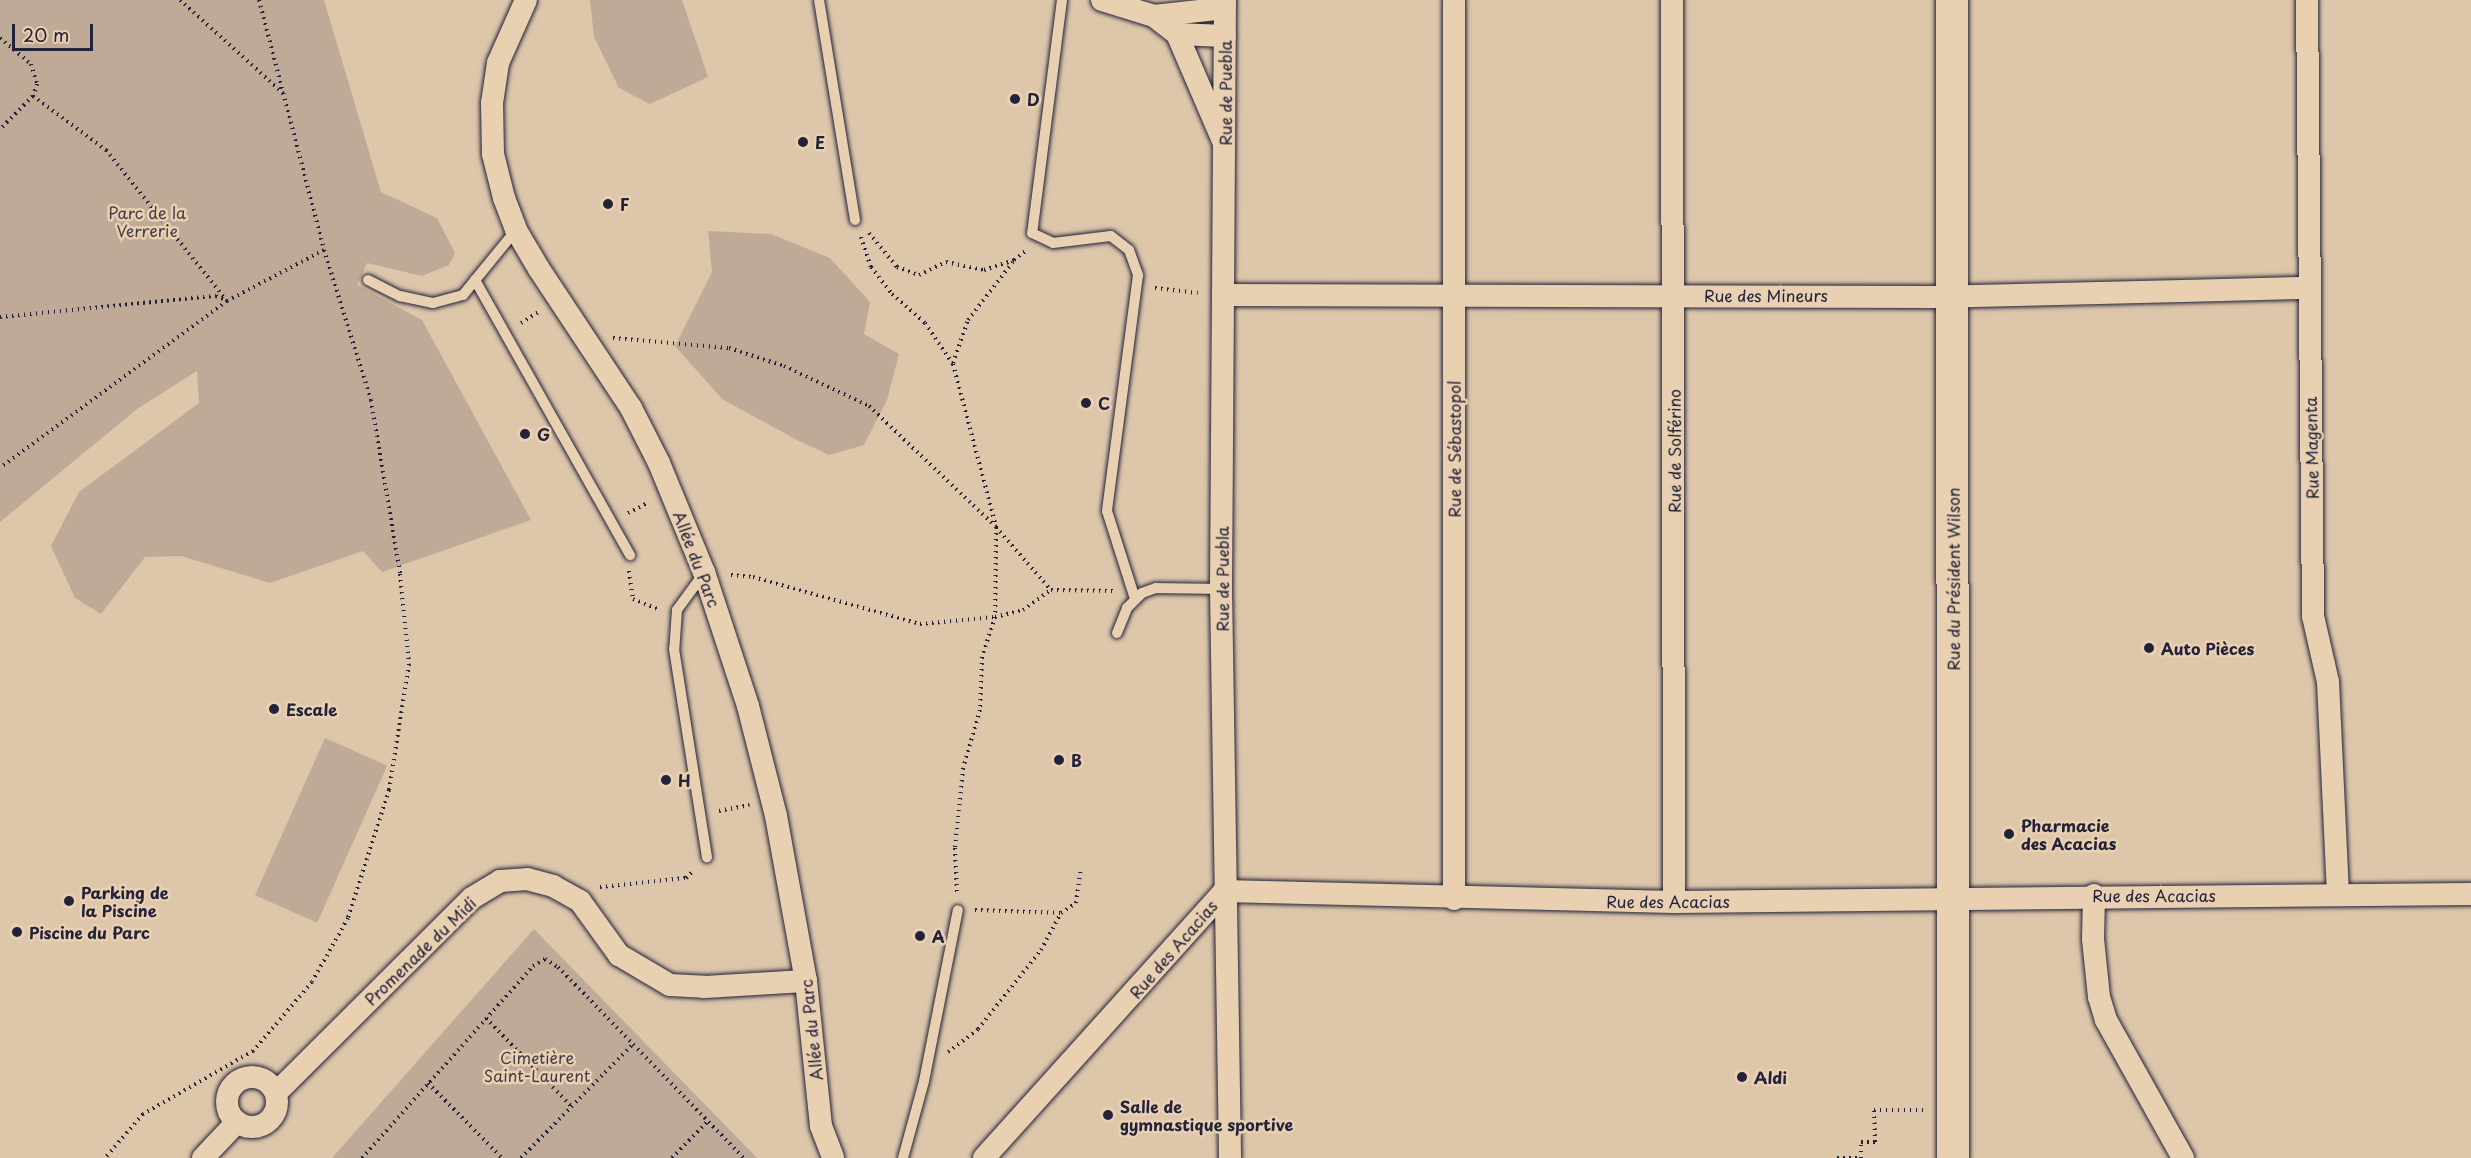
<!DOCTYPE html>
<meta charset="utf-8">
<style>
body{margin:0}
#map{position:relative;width:2471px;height:1158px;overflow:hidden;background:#ddc6aa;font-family:"Playpen Sans",sans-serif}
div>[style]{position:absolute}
.green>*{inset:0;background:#beaa97;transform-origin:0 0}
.path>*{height:4px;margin-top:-2px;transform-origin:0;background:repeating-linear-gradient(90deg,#22223b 0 1.5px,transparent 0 6px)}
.roads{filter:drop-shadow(0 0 2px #22223b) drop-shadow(0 0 2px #22223b)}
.service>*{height:10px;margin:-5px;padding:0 5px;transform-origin:5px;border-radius:5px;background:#e9d0b1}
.minor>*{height:22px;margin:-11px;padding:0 11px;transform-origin:11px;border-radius:11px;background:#e9d0b1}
.minor>.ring{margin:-11px;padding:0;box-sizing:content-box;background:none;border:22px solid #e9d0b1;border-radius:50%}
.secondary>*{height:32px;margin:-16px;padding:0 16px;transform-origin:16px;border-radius:16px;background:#e9d0b1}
.dots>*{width:16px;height:16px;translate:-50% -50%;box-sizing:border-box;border:3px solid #e9d0b1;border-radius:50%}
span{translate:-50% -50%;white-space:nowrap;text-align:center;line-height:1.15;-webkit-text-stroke:5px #e9d0b1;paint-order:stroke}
.street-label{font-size:16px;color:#22223b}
.poi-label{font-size:16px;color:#22223b;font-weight:700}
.left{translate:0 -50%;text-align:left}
.park-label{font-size:16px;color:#413d4d}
.scale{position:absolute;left:12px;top:24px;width:81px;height:27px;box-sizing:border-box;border:3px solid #22223b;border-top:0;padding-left:8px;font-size:18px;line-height:21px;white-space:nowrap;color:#22223b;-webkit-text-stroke:4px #e9d0b1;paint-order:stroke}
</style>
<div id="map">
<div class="green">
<div style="clip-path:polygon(0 0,324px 0,381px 192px,437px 218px,455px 253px,449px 265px,422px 276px,367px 263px,357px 285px,422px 320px,531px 520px,382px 572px,363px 551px,270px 583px,181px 556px,145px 557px,101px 614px,75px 598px,51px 546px,79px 492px,199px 403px,197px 371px,137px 409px,0 522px)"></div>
<div style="clip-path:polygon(590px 0,682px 0,708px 77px,650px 104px,619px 88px,594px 37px)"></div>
<div style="clip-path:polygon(708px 231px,771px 234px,830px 258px,870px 302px,864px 334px,899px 354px,887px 400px,864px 445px,829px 455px,797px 440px,722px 399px,675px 346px,712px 272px)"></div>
<div style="left:325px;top:738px;width:68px;height:172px;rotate:24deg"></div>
<div style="clip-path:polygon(534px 929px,757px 1158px,332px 1158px)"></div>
</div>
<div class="path">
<div style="left:180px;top:0;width:139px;rotate:42.1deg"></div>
<div style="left:259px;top:0;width:258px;rotate:75.4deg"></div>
<div style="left:0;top:38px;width:40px;rotate:40deg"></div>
<div style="left:31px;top:64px;width:21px;rotate:73deg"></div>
<div style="left:37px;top:84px;width:13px;rotate:108deg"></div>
<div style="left:33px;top:96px;width:47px;rotate:135deg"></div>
<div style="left:33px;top:96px;width:91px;rotate:36.5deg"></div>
<div style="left:106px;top:150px;width:193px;rotate:51.3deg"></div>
<div style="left:227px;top:301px;width:110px;rotate:-27.7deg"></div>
<div style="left:324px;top:250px;width:157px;rotate:72.6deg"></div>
<div style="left:371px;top:400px;width:176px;rotate:80.5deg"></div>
<div style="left:400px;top:574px;width:90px;rotate:84.3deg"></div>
<div style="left:409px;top:664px;width:128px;rotate:99deg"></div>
<div style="left:389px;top:790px;width:134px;rotate:107.8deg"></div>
<div style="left:348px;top:918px;width:73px;rotate:119.4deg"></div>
<div style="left:312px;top:982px;width:91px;rotate:130.5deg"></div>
<div style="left:253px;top:1051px;width:127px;rotate:150.2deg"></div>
<div style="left:143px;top:1114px;width:58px;rotate:130.8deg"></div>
<div style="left:869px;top:233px;width:44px;rotate:50.5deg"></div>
<div style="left:897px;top:267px;width:23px;rotate:20deg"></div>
<div style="left:919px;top:275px;width:30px;rotate:-26deg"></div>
<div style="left:946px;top:262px;width:39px;rotate:12deg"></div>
<div style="left:984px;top:270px;width:32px;rotate:-18deg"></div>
<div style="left:1014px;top:260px;width:16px;rotate:-38deg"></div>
<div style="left:861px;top:237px;width:32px;rotate:72deg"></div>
<div style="left:871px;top:267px;width:34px;rotate:52deg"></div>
<div style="left:892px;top:294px;width:44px;rotate:41.3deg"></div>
<div style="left:925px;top:323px;width:50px;rotate:55.7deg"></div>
<div style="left:953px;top:364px;width:169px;rotate:75.2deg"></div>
<div style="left:996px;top:527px;width:90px;rotate:90.6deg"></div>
<div style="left:995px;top:617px;width:42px;rotate:108deg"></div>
<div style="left:982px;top:657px;width:53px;rotate:92.2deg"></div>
<div style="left:980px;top:710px;width:60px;rotate:106.3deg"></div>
<div style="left:963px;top:768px;width:80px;rotate:95.7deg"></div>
<div style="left:955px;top:848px;width:44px;rotate:87.4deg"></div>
<div style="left:1155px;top:288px;width:43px;rotate:6.6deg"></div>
<div style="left:0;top:317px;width:217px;rotate:-5.6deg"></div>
<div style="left:216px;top:296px;width:12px;rotate:24deg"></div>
<div style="left:227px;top:301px;width:282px;rotate:143.7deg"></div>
<div style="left:521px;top:323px;width:22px;rotate:-32deg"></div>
<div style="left:613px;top:338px;width:116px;rotate:4.9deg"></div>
<div style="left:729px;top:348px;width:58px;rotate:18.1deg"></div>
<div style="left:784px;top:366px;width:94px;rotate:25.2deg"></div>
<div style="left:869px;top:406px;width:175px;rotate:43.6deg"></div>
<div style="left:996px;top:527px;width:84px;rotate:48.9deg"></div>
<div style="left:953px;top:363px;width:46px;rotate:-70.8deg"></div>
<div style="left:968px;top:320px;width:73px;rotate:-52.2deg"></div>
<div style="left:628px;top:513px;width:22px;rotate:-27deg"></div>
<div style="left:629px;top:571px;width:28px;rotate:82deg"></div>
<div style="left:633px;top:599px;width:27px;rotate:22deg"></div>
<div style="left:731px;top:575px;width:22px;rotate:5deg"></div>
<div style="left:753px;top:577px;width:173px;rotate:15.7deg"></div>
<div style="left:920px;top:624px;width:75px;rotate:-5.3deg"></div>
<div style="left:995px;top:617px;width:29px;rotate:-14deg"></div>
<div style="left:1023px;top:610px;width:34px;rotate:-36deg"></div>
<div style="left:1051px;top:590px;width:64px;rotate:0.9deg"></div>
<div style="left:719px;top:811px;width:31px;rotate:-11deg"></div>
<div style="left:600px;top:887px;width:86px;rotate:-6deg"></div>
<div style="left:686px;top:878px;width:11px;rotate:-45deg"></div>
<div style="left:975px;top:910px;width:86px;rotate:2deg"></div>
<div style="left:1061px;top:913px;width:18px;rotate:-34deg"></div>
<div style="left:1076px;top:903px;width:35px;rotate:-82deg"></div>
<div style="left:486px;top:1018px;width:124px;rotate:46deg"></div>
<div style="left:948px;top:1052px;width:38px;rotate:-37deg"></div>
<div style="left:978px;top:1029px;width:101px;rotate:-51.4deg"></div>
<div style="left:1041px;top:950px;width:42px;rotate:-61.6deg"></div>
<div style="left:428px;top:1083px;width:105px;rotate:45.4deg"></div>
<div style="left:362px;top:1158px;width:257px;rotate:-48.3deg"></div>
<div style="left:533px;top:966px;width:14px;rotate:-30deg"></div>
<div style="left:545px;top:959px;width:15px;rotate:32deg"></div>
<div style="left:558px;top:967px;width:267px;rotate:45.8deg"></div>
<div style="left:521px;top:1158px;width:160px;rotate:-45.5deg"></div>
<div style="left:672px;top:1158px;width:52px;rotate:-45.8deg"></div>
<div style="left:1837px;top:1158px;width:24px"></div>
<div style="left:1861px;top:1158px;width:16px;rotate:-90deg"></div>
<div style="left:1861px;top:1142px;width:14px"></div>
<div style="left:1875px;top:1142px;width:32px;rotate:-92deg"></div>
<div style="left:1874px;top:1110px;width:49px"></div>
</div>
<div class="roads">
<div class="service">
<div style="left:819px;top:0;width:223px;rotate:80.7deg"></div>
<div style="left:1062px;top:0;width:235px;rotate:97.3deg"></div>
<div style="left:1032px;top:233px;width:23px;rotate:25deg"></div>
<div style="left:1053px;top:243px;width:58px;rotate:-6.9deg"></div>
<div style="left:1111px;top:236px;width:23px;rotate:38deg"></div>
<div style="left:1129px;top:250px;width:27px;rotate:70deg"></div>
<div style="left:1138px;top:275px;width:238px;rotate:97.5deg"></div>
<div style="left:1107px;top:511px;width:92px;rotate:72.3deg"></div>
<div style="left:368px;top:280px;width:36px;rotate:27deg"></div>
<div style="left:400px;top:296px;width:34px;rotate:12deg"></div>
<div style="left:433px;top:303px;width:31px;rotate:-15deg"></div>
<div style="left:463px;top:295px;width:84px;rotate:-50.8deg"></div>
<div style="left:475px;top:280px;width:316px;rotate:60.6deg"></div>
<div style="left:704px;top:573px;width:46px;rotate:126.1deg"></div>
<div style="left:677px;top:610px;width:39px;rotate:94deg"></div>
<div style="left:674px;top:649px;width:211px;rotate:81deg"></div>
<div style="left:1117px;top:633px;width:27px;rotate:-68deg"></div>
<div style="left:1127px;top:608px;width:21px;rotate:-45deg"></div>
<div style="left:1142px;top:593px;width:15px;rotate:-20deg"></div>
<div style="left:1156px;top:588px;width:65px;rotate:0.9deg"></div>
<div style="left:903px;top:1158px;width:80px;rotate:-74.7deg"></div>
<div style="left:924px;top:1081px;width:174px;rotate:-78.8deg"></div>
</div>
<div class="minor">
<div style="left:526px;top:0;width:69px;rotate:114deg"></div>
<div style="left:498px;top:63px;width:40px;rotate:98.5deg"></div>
<div style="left:492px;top:103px;width:51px;rotate:88.9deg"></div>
<div style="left:493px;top:154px;width:45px;rotate:76deg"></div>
<div style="left:504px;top:198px;width:34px;rotate:69deg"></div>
<div style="left:516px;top:230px;width:45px;rotate:59.5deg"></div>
<div style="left:539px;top:269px;width:167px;rotate:56.5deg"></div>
<div style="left:631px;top:408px;width:62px;rotate:63deg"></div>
<div style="left:659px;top:463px;width:118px;rotate:67.6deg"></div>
<div style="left:704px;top:572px;width:141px;rotate:71.8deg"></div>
<div style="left:748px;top:706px;width:114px;rotate:75.7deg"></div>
<div style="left:776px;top:816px;width:168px;rotate:79.7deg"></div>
<div style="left:806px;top:981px;width:146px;rotate:84.1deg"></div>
<div style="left:821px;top:1126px;width:34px;rotate:69deg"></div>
<div style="left:1102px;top:0;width:54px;rotate:17.1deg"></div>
<div style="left:1154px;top:16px;width:29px;rotate:38deg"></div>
<div style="left:1177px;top:34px;width:116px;rotate:66.7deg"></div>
<div style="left:1225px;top:0;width:589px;rotate:90.39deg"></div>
<div style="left:1221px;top:589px;width:569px;rotate:89.09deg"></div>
<div style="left:1454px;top:0;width:899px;rotate:90deg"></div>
<div style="left:1672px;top:0;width:902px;rotate:89.87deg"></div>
<div style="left:2307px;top:0;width:616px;rotate:89.44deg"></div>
<div style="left:2313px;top:616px;width:68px;rotate:77.2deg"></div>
<div style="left:2328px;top:682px;width:213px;rotate:87.3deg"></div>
<div style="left:1154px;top:16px;width:71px;rotate:-6.4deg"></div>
<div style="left:1177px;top:34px;width:48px;rotate:2.4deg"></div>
<div style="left:1223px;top:295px;width:711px;rotate:0.16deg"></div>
<div style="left:1934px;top:297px;width:375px;rotate:-1.4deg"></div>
<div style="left:2094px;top:895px;width:44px;rotate:91.3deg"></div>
<div style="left:2093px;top:939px;width:58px;rotate:84.1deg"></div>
<div style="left:2099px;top:997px;width:24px;rotate:73deg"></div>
<div style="left:2106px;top:1020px;width:158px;rotate:60.8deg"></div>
<div class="ring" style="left:227px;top:1077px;width:28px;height:28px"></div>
<div style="left:276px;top:1093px;width:276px;rotate:-44.9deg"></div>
<div style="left:472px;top:898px;width:33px;rotate:-31deg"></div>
<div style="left:500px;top:881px;width:27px;rotate:-4deg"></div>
<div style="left:527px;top:879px;width:27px;rotate:15deg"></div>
<div style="left:553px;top:886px;width:31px;rotate:29deg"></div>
<div style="left:580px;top:901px;width:67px;rotate:54.2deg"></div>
<div style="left:619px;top:955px;width:59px;rotate:30.5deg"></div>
<div style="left:670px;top:985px;width:34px;rotate:3deg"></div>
<div style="left:704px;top:987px;width:102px;rotate:-3.4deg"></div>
<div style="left:203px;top:1158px;width:50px;rotate:-46.6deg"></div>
<div style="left:984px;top:1158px;width:359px;rotate:-48deg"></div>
<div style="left:1224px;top:891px;width:450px;rotate:1.4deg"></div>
<div style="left:1674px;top:902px;width:797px;rotate:-0.58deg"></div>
</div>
<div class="secondary">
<div style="left:1952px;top:0;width:1158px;rotate:89.95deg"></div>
</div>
</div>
<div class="dots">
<div style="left:1015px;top:99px;background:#22223b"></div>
<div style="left:803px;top:142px;background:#22223b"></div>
<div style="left:608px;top:204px;background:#22223b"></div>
<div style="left:1086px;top:403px;background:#22223b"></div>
<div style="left:525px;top:434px;background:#22223b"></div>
<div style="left:2149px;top:648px;background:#22223b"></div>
<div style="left:274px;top:709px;background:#22223b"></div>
<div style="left:1059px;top:760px;background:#22223b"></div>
<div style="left:666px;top:780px;background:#22223b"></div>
<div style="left:2009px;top:834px;background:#22223b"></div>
<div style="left:69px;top:901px;background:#22223b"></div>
<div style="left:17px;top:932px;background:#22223b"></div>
<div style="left:920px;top:936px;background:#22223b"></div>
<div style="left:1742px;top:1077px;background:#22223b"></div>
<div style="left:1108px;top:1115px;background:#22223b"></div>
</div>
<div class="street-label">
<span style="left:1225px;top:93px;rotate:-90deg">Rue de Puebla</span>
<span style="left:1766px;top:295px">Rue des Mineurs</span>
<span style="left:2311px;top:448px;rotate:-91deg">Rue Magenta</span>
<span style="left:1454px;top:449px;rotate:-90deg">Rue de Sébastopol</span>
<span style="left:1674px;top:451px;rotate:-90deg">Rue de Solférino</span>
<span style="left:697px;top:559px;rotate:69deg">Allée du Parc</span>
<span style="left:1222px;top:579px;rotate:-90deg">Rue de Puebla</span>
<span style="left:1953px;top:579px;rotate:-90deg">Rue du Président Wilson</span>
<span style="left:2154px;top:895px">Rue des Acacias</span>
<span style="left:1668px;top:901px">Rue des Acacias</span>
<span style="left:1173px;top:949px;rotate:-49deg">Rue des Acacias</span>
<span style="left:420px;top:951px;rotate:-44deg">Promenade du Midi</span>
<span style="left:811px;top:1030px;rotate:-96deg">Allée du Parc</span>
</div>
<div class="poi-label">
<span class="left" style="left:1027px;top:99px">D</span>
<span class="left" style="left:815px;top:142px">E</span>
<span class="left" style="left:620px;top:204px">F</span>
<span class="left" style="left:1098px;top:403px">C</span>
<span class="left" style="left:537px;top:434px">G</span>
<span class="left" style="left:2161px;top:648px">Auto Pièces</span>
<span class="left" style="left:286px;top:709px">Escale</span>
<span class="left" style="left:1071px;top:760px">B</span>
<span class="left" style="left:678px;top:780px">H</span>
<span class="left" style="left:2021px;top:834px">Pharmacie<br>des Acacias</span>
<span class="left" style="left:81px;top:901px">Parking de<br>la Piscine</span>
<span class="left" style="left:29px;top:932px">Piscine du Parc</span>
<span class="left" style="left:932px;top:936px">A</span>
<span class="left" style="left:1754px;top:1077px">Aldi</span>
<span class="left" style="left:1120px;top:1115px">Salle de<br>gymnastique sportive</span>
</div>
<div class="park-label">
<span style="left:147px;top:221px">Parc de la<br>Verrerie</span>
<span style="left:537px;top:1066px">Cimetière<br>Saint-Laurent</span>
</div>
<div class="scale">20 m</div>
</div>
